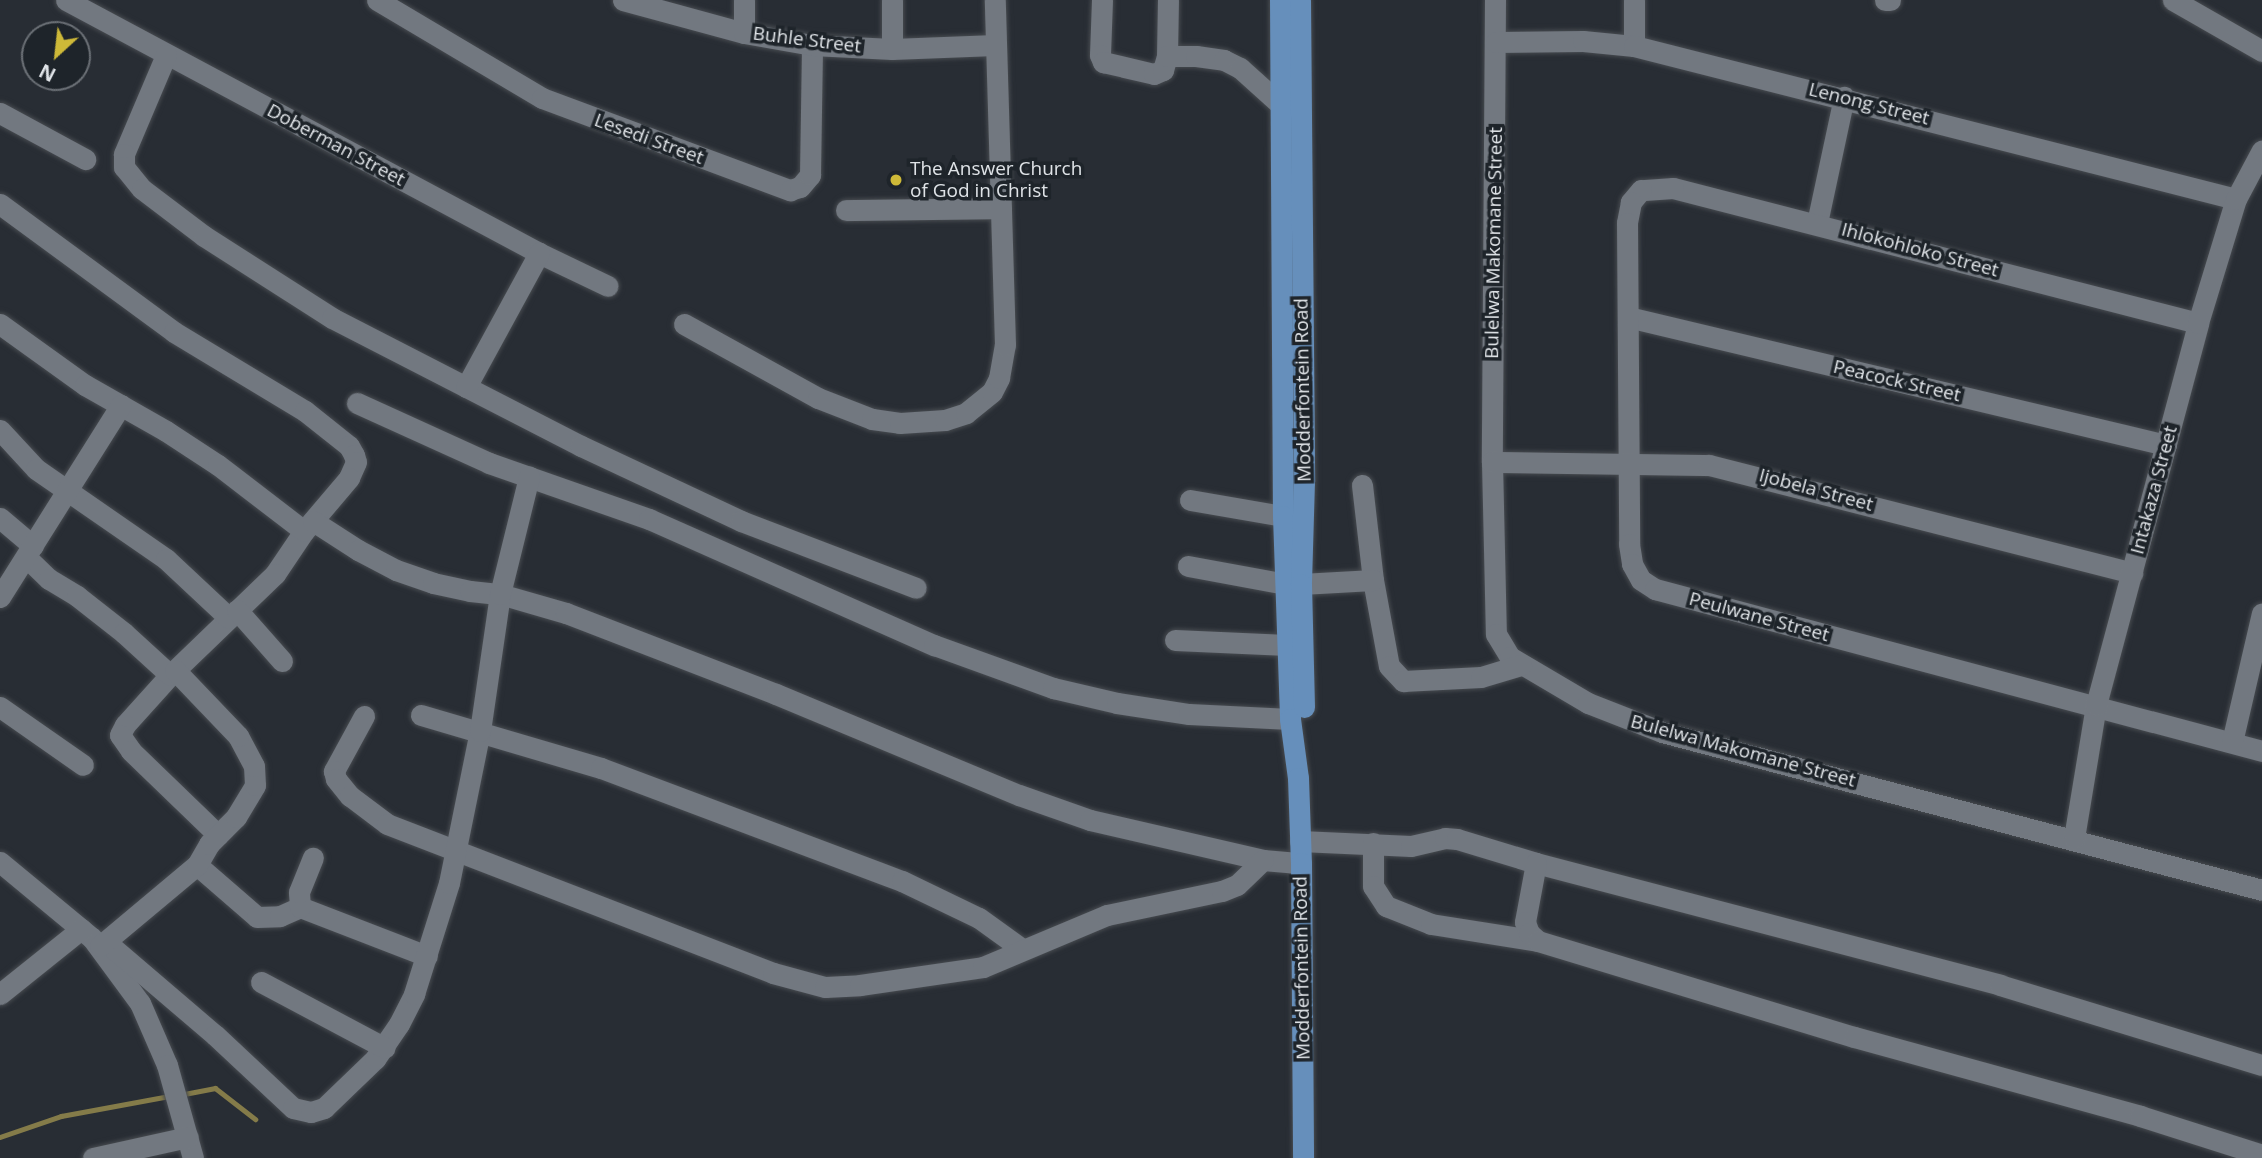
<!DOCTYPE html>
<style>
body{margin:0}
#map{position:relative;width:2262px;height:1158px;overflow:hidden;background:#282d34;font-family:"Open Sans",sans-serif}
div>[style]{position:absolute}
.stream>*{height:5px;margin:-2.5px;padding:0 2.5px;transform-origin:2.5px;border-radius:2.5px;background:#847b49}
.roads{filter:drop-shadow(0 0 2px #474b50) drop-shadow(0 0 2px #474b50)}
.minor>*{height:21px;margin:-10.5px;padding:0 10.5px;transform-origin:10.5px;border-radius:10.5px;background:#727880}
.major>*{height:21px;margin:-10.5px;padding:0 10.5px;transform-origin:10.5px;border-radius:10.5px;background:#668fbb}
.dots>*{width:19px;height:19px;translate:-50% -50%;box-sizing:border-box;border:4px solid #1e242a;border-radius:50%}
span{translate:-50% -50%;white-space:nowrap;text-align:center;line-height:1.15;-webkit-text-stroke:7px #1e242a;paint-order:stroke}
.street-label{font-size:19px;color:#dfe3e7}
.poi-label{font-size:19px;color:#dfe3e7}
.left{translate:0 -50%;text-align:left}
.north{position:absolute;left:21px;top:21px;width:70px;height:70px;box-sizing:border-box;background:#1e242a;border:2px solid #6b7076;border-radius:50%;rotate:207deg;font-size:19px;font-weight:700;line-height:28px;text-align:center;color:#dfe3e7}
.north::after{content:'';display:block;margin:auto;width:24px;height:32px;background:#ceb938;clip-path:polygon(50% 0,100% 100%,50% 72%,0 100%)}
</style>
<div id="map">
<div class="stream">
<div style="left:179px;top:1095px;width:37px;rotate:-11deg"></div>
<div style="left:215px;top:1088px;width:51px;rotate:37.8deg"></div>
<div style="left:0;top:1137px;width:65px;rotate:-19deg"></div>
<div style="left:61px;top:1116px;width:110px;rotate:-10.5deg"></div>
</div>
<div class="roads">
<div class="minor">
<div style="left:66px;top:0;width:536px;rotate:28.14deg"></div>
<div style="left:539px;top:253px;width:76px;rotate:25.6deg"></div>
<div style="left:377px;top:0;width:192px;rotate:30.7deg"></div>
<div style="left:542px;top:98px;width:265px;rotate:20.4deg"></div>
<div style="left:790px;top:190px;width:10px;rotate:-17deg"></div>
<div style="left:800px;top:187px;width:16px;rotate:-50deg"></div>
<div style="left:810px;top:175px;width:130px;rotate:-89.1deg"></div>
<div style="left:623px;top:0;width:125px;rotate:15.3deg"></div>
<div style="left:744px;top:33px;width:69px;rotate:10deg"></div>
<div style="left:812px;top:45px;width:80px;rotate:2.9deg"></div>
<div style="left:892px;top:49px;width:103px;rotate:-2.2deg"></div>
<div style="left:892px;top:0;width:49px;rotate:90deg"></div>
<div style="left:1102px;top:0;width:55px;rotate:92.1deg"></div>
<div style="left:1100px;top:55px;width:8px;rotate:67deg"></div>
<div style="left:1103px;top:62px;width:52px;rotate:13.2deg"></div>
<div style="left:1154px;top:74px;width:10px;rotate:-24deg"></div>
<div style="left:1163px;top:70px;width:15px;rotate:-74deg"></div>
<div style="left:1167px;top:56px;width:56px;rotate:-89deg"></div>
<div style="left:1495px;top:0;width:462px;rotate:90.4deg"></div>
<div style="left:1492px;top:462px;width:172px;rotate:88.7deg"></div>
<div style="left:1496px;top:634px;width:27px;rotate:59deg"></div>
<div style="left:1510px;top:657px;width:91px;rotate:30.5deg"></div>
<div style="left:1588px;top:703px;width:79px;rotate:21.4deg"></div>
<div style="left:1662px;top:732px;width:620px;rotate:14.75deg"></div>
<div style="left:1634px;top:0;width:46px;rotate:90deg"></div>
<div style="left:1885px;top:0;width:5px"></div>
<div style="left:2173px;top:0;width:103px;rotate:29.8deg"></div>
<div style="left:744px;top:33px;width:33px;rotate:-90deg"></div>
<div style="left:1496px;top:42px;width:87px;rotate:-0.7deg"></div>
<div style="left:1583px;top:41px;width:51px;rotate:5.6deg"></div>
<div style="left:1634px;top:46px;width:621px;rotate:14.26deg"></div>
<div style="left:166px;top:55px;width:108px;rotate:113deg"></div>
<div style="left:124px;top:154px;width:13px;rotate:90deg"></div>
<div style="left:124px;top:167px;width:28px;rotate:51deg"></div>
<div style="left:142px;top:189px;width:78px;rotate:37.2deg"></div>
<div style="left:204px;top:236px;width:152px;rotate:32.6deg"></div>
<div style="left:332px;top:318px;width:280px;rotate:27.2deg"></div>
<div style="left:581px;top:446px;width:177px;rotate:25.1deg"></div>
<div style="left:741px;top:521px;width:187px;rotate:20.9deg"></div>
<div style="left:1167px;top:56px;width:29px"></div>
<div style="left:1196px;top:56px;width:28px;rotate:8deg"></div>
<div style="left:1224px;top:60px;width:18px;rotate:27deg"></div>
<div style="left:1240px;top:68px;width:54px;rotate:42deg"></div>
<div style="left:0;top:113px;width:97px;rotate:28.4deg"></div>
<div style="left:0;top:204px;width:216px;rotate:36.3deg"></div>
<div style="left:174px;top:332px;width:153px;rotate:31.1deg"></div>
<div style="left:305px;top:411px;width:56px;rotate:38.5deg"></div>
<div style="left:349px;top:446px;width:10px;rotate:61deg"></div>
<div style="left:354px;top:455px;width:7px;rotate:74deg"></div>
<div style="left:356px;top:462px;width:17px;rotate:114deg"></div>
<div style="left:349px;top:478px;width:70px;rotate:130.3deg"></div>
<div style="left:304px;top:531px;width:52px;rotate:124deg"></div>
<div style="left:275px;top:574px;width:146px;rotate:136.1deg"></div>
<div style="left:170px;top:675px;width:67px;rotate:132deg"></div>
<div style="left:125px;top:725px;width:11px;rotate:117deg"></div>
<div style="left:120px;top:735px;width:19px;rotate:55deg"></div>
<div style="left:131px;top:751px;width:121px;rotate:44deg"></div>
<div style="left:846px;top:210px;width:155px;rotate:-0.7deg"></div>
<div style="left:1817px;top:223px;width:129px;rotate:-77.9deg"></div>
<div style="left:1628px;top:317px;width:553px;rotate:13.38deg"></div>
<div style="left:2198px;top:323px;width:542px;rotate:-165.58deg"></div>
<div style="left:1673px;top:188px;width:32px;rotate:176deg"></div>
<div style="left:1641px;top:190px;width:16px;rotate:130deg"></div>
<div style="left:1631px;top:202px;width:21px;rotate:101deg"></div>
<div style="left:1627px;top:223px;width:321px;rotate:89.6deg"></div>
<div style="left:1629px;top:544px;width:20px;rotate:81deg"></div>
<div style="left:1632px;top:564px;width:18px;rotate:61deg"></div>
<div style="left:1641px;top:580px;width:17px;rotate:33deg"></div>
<div style="left:1655px;top:589px;width:628px;rotate:14.94deg"></div>
<div style="left:0;top:324px;width:105px;rotate:35.7deg"></div>
<div style="left:85px;top:385px;width:93px;rotate:29.6deg"></div>
<div style="left:166px;top:431px;width:62px;rotate:33.2deg"></div>
<div style="left:218px;top:465px;width:108px;rotate:37.5deg"></div>
<div style="left:684px;top:324px;width:153px;rotate:28.9deg"></div>
<div style="left:818px;top:398px;width:58px;rotate:21.3deg"></div>
<div style="left:872px;top:419px;width:28px;rotate:8deg"></div>
<div style="left:900px;top:423px;width:45px;rotate:-3.8deg"></div>
<div style="left:945px;top:420px;width:22px;rotate:-18deg"></div>
<div style="left:966px;top:413px;width:33px;rotate:-39deg"></div>
<div style="left:992px;top:392px;width:16px;rotate:-63deg"></div>
<div style="left:999px;top:378px;width:34px;rotate:-80deg"></div>
<div style="left:1005px;top:345px;width:345px;rotate:-91.7deg"></div>
<div style="left:466px;top:387px;width:153px;rotate:-61.4deg"></div>
<div style="left:357px;top:403px;width:145px;rotate:24.4deg"></div>
<div style="left:489px;top:463px;width:170px;rotate:19.3deg"></div>
<div style="left:649px;top:519px;width:312px;rotate:23.9deg"></div>
<div style="left:934px;top:645px;width:127px;rotate:19.9deg"></div>
<div style="left:1053px;top:688px;width:66px;rotate:13.2deg"></div>
<div style="left:1117px;top:703px;width:73px;rotate:8.7deg"></div>
<div style="left:1189px;top:714px;width:101px;rotate:2.8deg"></div>
<div style="left:0;top:430px;width:53px;rotate:47.3deg"></div>
<div style="left:36px;top:469px;width:158px;rotate:34.7deg"></div>
<div style="left:166px;top:559px;width:86px;rotate:43.1deg"></div>
<div style="left:1492px;top:462px;width:217px;rotate:0.8deg"></div>
<div style="left:1709px;top:465px;width:437px;rotate:14.3deg"></div>
<div style="left:1362px;top:485px;width:96px;rotate:83.4deg"></div>
<div style="left:1373px;top:580px;width:87px;rotate:79.5deg"></div>
<div style="left:1389px;top:666px;width:21px;rotate:47deg"></div>
<div style="left:1403px;top:681px;width:78px;rotate:-2.9deg"></div>
<div style="left:1481px;top:677px;width:42px;rotate:-16.7deg"></div>
<div style="left:1190px;top:500px;width:94px;rotate:9.8deg"></div>
<div style="left:0;top:518px;width:43px;rotate:40.3deg"></div>
<div style="left:313px;top:521px;width:54px;rotate:32.8deg"></div>
<div style="left:358px;top:550px;width:43px;rotate:27.8deg"></div>
<div style="left:396px;top:570px;width:39px;rotate:19deg"></div>
<div style="left:433px;top:583px;width:38px;rotate:12deg"></div>
<div style="left:470px;top:591px;width:30px;rotate:6deg"></div>
<div style="left:500px;top:594px;width:69px;rotate:16.1deg"></div>
<div style="left:566px;top:613px;width:225px;rotate:21.1deg"></div>
<div style="left:776px;top:694px;width:263px;rotate:22.6deg"></div>
<div style="left:1019px;top:795px;width:75px;rotate:19.4deg"></div>
<div style="left:1090px;top:820px;width:178px;rotate:13deg"></div>
<div style="left:1263px;top:860px;width:38px;rotate:5deg"></div>
<div style="left:26px;top:557px;width:32px;rotate:44deg"></div>
<div style="left:49px;top:579px;width:33px;rotate:31deg"></div>
<div style="left:77px;top:596px;width:60px;rotate:38.2deg"></div>
<div style="left:124px;top:633px;width:62px;rotate:42.4deg"></div>
<div style="left:1188px;top:566px;width:100px;rotate:10.4deg"></div>
<div style="left:1301px;top:584px;width:72px;rotate:-3.2deg"></div>
<div style="left:0;top:597px;width:227px;rotate:-57.8deg"></div>
<div style="left:237px;top:610px;width:68px;rotate:48.6deg"></div>
<div style="left:1175px;top:640px;width:112px;rotate:2.6deg"></div>
<div style="left:0;top:707px;width:101px;rotate:34.9deg"></div>
<div style="left:421px;top:715px;width:188px;rotate:16.4deg"></div>
<div style="left:601px;top:768px;width:322px;rotate:20.6deg"></div>
<div style="left:902px;top:881px;width:85px;rotate:25.7deg"></div>
<div style="left:979px;top:918px;width:53px;rotate:35.8deg"></div>
<div style="left:364px;top:716px;width:63px;rotate:118.6deg"></div>
<div style="left:334px;top:771px;width:8px;rotate:76deg"></div>
<div style="left:336px;top:779px;width:22px;rotate:51deg"></div>
<div style="left:350px;top:796px;width:46px;rotate:37.1deg"></div>
<div style="left:387px;top:824px;width:414px;rotate:21.1deg"></div>
<div style="left:773px;top:973px;width:54px;rotate:15.1deg"></div>
<div style="left:825px;top:987px;width:35px;rotate:-3deg"></div>
<div style="left:860px;top:985px;width:124px;rotate:-8.3deg"></div>
<div style="left:983px;top:967px;width:134px;rotate:-22.8deg"></div>
<div style="left:1107px;top:915px;width:117px;rotate:-11.8deg"></div>
<div style="left:1222px;top:891px;width:16px;rotate:-22deg"></div>
<div style="left:1237px;top:885px;width:36px;rotate:-44deg"></div>
<div style="left:2232px;top:742px;width:132px;rotate:-76.9deg"></div>
<div style="left:2074px;top:838px;width:135px;rotate:-80.6deg"></div>
<div style="left:2096px;top:705px;width:395px;rotate:-75deg"></div>
<div style="left:2198px;top:323px;width:130px;rotate:-73deg"></div>
<div style="left:2236px;top:199px;width:55px;rotate:-62deg"></div>
<div style="left:1300px;top:841px;width:111px;rotate:2.6deg"></div>
<div style="left:1411px;top:846px;width:35px;rotate:-13deg"></div>
<div style="left:1445px;top:838px;width:12px;rotate:5deg"></div>
<div style="left:1457px;top:839px;width:83px;rotate:16.9deg"></div>
<div style="left:1536px;top:863px;width:480px;rotate:14.7deg"></div>
<div style="left:2000px;top:985px;width:274px;rotate:17deg"></div>
<div style="left:1373px;top:843px;width:43px;rotate:90deg"></div>
<div style="left:1373px;top:886px;width:24px;rotate:57deg"></div>
<div style="left:1386px;top:906px;width:48px;rotate:21.8deg"></div>
<div style="left:1431px;top:924px;width:108px;rotate:9deg"></div>
<div style="left:0;top:862px;width:119px;rotate:39.6deg"></div>
<div style="left:92px;top:938px;width:81px;rotate:53.6deg"></div>
<div style="left:140px;top:1003px;width:68px;rotate:66.5deg"></div>
<div style="left:167px;top:1065px;width:97px;rotate:74.4deg"></div>
<div style="left:1536px;top:863px;width:60px;rotate:100.6deg"></div>
<div style="left:1525px;top:922px;width:12px;rotate:70deg"></div>
<div style="left:1529px;top:933px;width:12px;rotate:42deg"></div>
<div style="left:1538px;top:941px;width:330px;rotate:16.9deg"></div>
<div style="left:1854px;top:1037px;width:297px;rotate:15.4deg"></div>
<div style="left:2140px;top:1116px;width:128px;rotate:17.7deg"></div>
<div style="left:197px;top:865px;width:79px;rotate:40.9deg"></div>
<div style="left:257px;top:917px;width:23px;rotate:-2deg"></div>
<div style="left:280px;top:916px;width:22px;rotate:-24deg"></div>
<div style="left:300px;top:907px;width:136px;rotate:21.1deg"></div>
<div style="left:300px;top:907px;width:15px;rotate:-94deg"></div>
<div style="left:299px;top:892px;width:37px;rotate:-68deg"></div>
<div style="left:106px;top:942px;width:143px;rotate:40.5deg"></div>
<div style="left:215px;top:1035px;width:107px;rotate:43.1deg"></div>
<div style="left:293px;top:1108px;width:18px;rotate:13deg"></div>
<div style="left:311px;top:1112px;width:14px;rotate:-17deg"></div>
<div style="left:324px;top:1108px;width:71px;rotate:-43.9deg"></div>
<div style="left:375px;top:1059px;width:42px;rotate:-55.6deg"></div>
<div style="left:399px;top:1024px;width:34px;rotate:-63deg"></div>
<div style="left:414px;top:994px;width:116px;rotate:-72.5deg"></div>
<div style="left:449px;top:883px;width:155px;rotate:-78.5deg"></div>
<div style="left:480px;top:731px;width:138px;rotate:-81.7deg"></div>
<div style="left:500px;top:594px;width:121px;rotate:-76.1deg"></div>
<div style="left:100px;top:946px;width:126px;rotate:-39.9deg"></div>
<div style="left:197px;top:865px;width:24px;rotate:-60deg"></div>
<div style="left:209px;top:844px;width:38px;rotate:-45deg"></div>
<div style="left:236px;top:817px;width:37px;rotate:-59deg"></div>
<div style="left:255px;top:785px;width:19px;rotate:-93deg"></div>
<div style="left:254px;top:766px;width:34px;rotate:-118deg"></div>
<div style="left:238px;top:736px;width:91px;rotate:-133.7deg"></div>
<div style="left:261px;top:982px;width:140px;rotate:28deg"></div>
<div style="left:0;top:994px;width:104px;rotate:-38.7deg"></div>
<div style="left:93px;top:1158px;width:97px;rotate:-12.5deg"></div>
</div>
<div class="major">
<div style="left:1280px;top:0;width:516px;rotate:89.67deg"></div>
<div style="left:1283px;top:516px;width:203px;rotate:88deg"></div>
<div style="left:1290px;top:719px;width:60px;rotate:82.3deg"></div>
<div style="left:1298px;top:778px;width:85px;rotate:88deg"></div>
<div style="left:1301px;top:863px;width:295px;rotate:89.6deg"></div>
<div style="left:1300px;top:0;width:481px;rotate:89.5deg"></div>
<div style="left:1304px;top:481px;width:103px;rotate:91.7deg"></div>
<div style="left:1301px;top:584px;width:123px;rotate:88.6deg"></div>
</div>
</div>
<div class="dots">
<div style="left:896px;top:180px;background:#ceb938"></div>
</div>
<div class="street-label">
<span style="left:807px;top:40px;rotate:7deg">Buhle Street</span>
<span style="left:1869px;top:104px;rotate:14deg">Lenong Street</span>
<span style="left:649px;top:139px;rotate:20deg">Lesedi Street</span>
<span style="left:336px;top:145px;rotate:28deg">Doberman Street</span>
<span style="left:1494px;top:243px;rotate:-89deg">Bulelwa Makomane Street</span>
<span style="left:1920px;top:250px;rotate:15deg">Ihlokohloko Street</span>
<span style="left:1897px;top:381px;rotate:13deg">Peacock Street</span>
<span style="left:1303px;top:390px;rotate:-91deg">Modderfontein Road</span>
<span style="left:1816px;top:490px;rotate:15deg">Ijobela Street</span>
<span style="left:2154px;top:490px;rotate:-75deg">Intakaza Street</span>
<span style="left:1759px;top:617px;rotate:15deg">Peulwane Street</span>
<span style="left:1743px;top:751px;rotate:15deg">Bulelwa Makomane Street</span>
<span style="left:1302px;top:968px;rotate:-91deg">Modderfontein Road</span>
</div>
<div class="poi-label">
<span class="left" style="left:910px;top:180px">The Answer Church<br>of God in Christ</span>
</div>
<div class="north">N</div>
</div>
